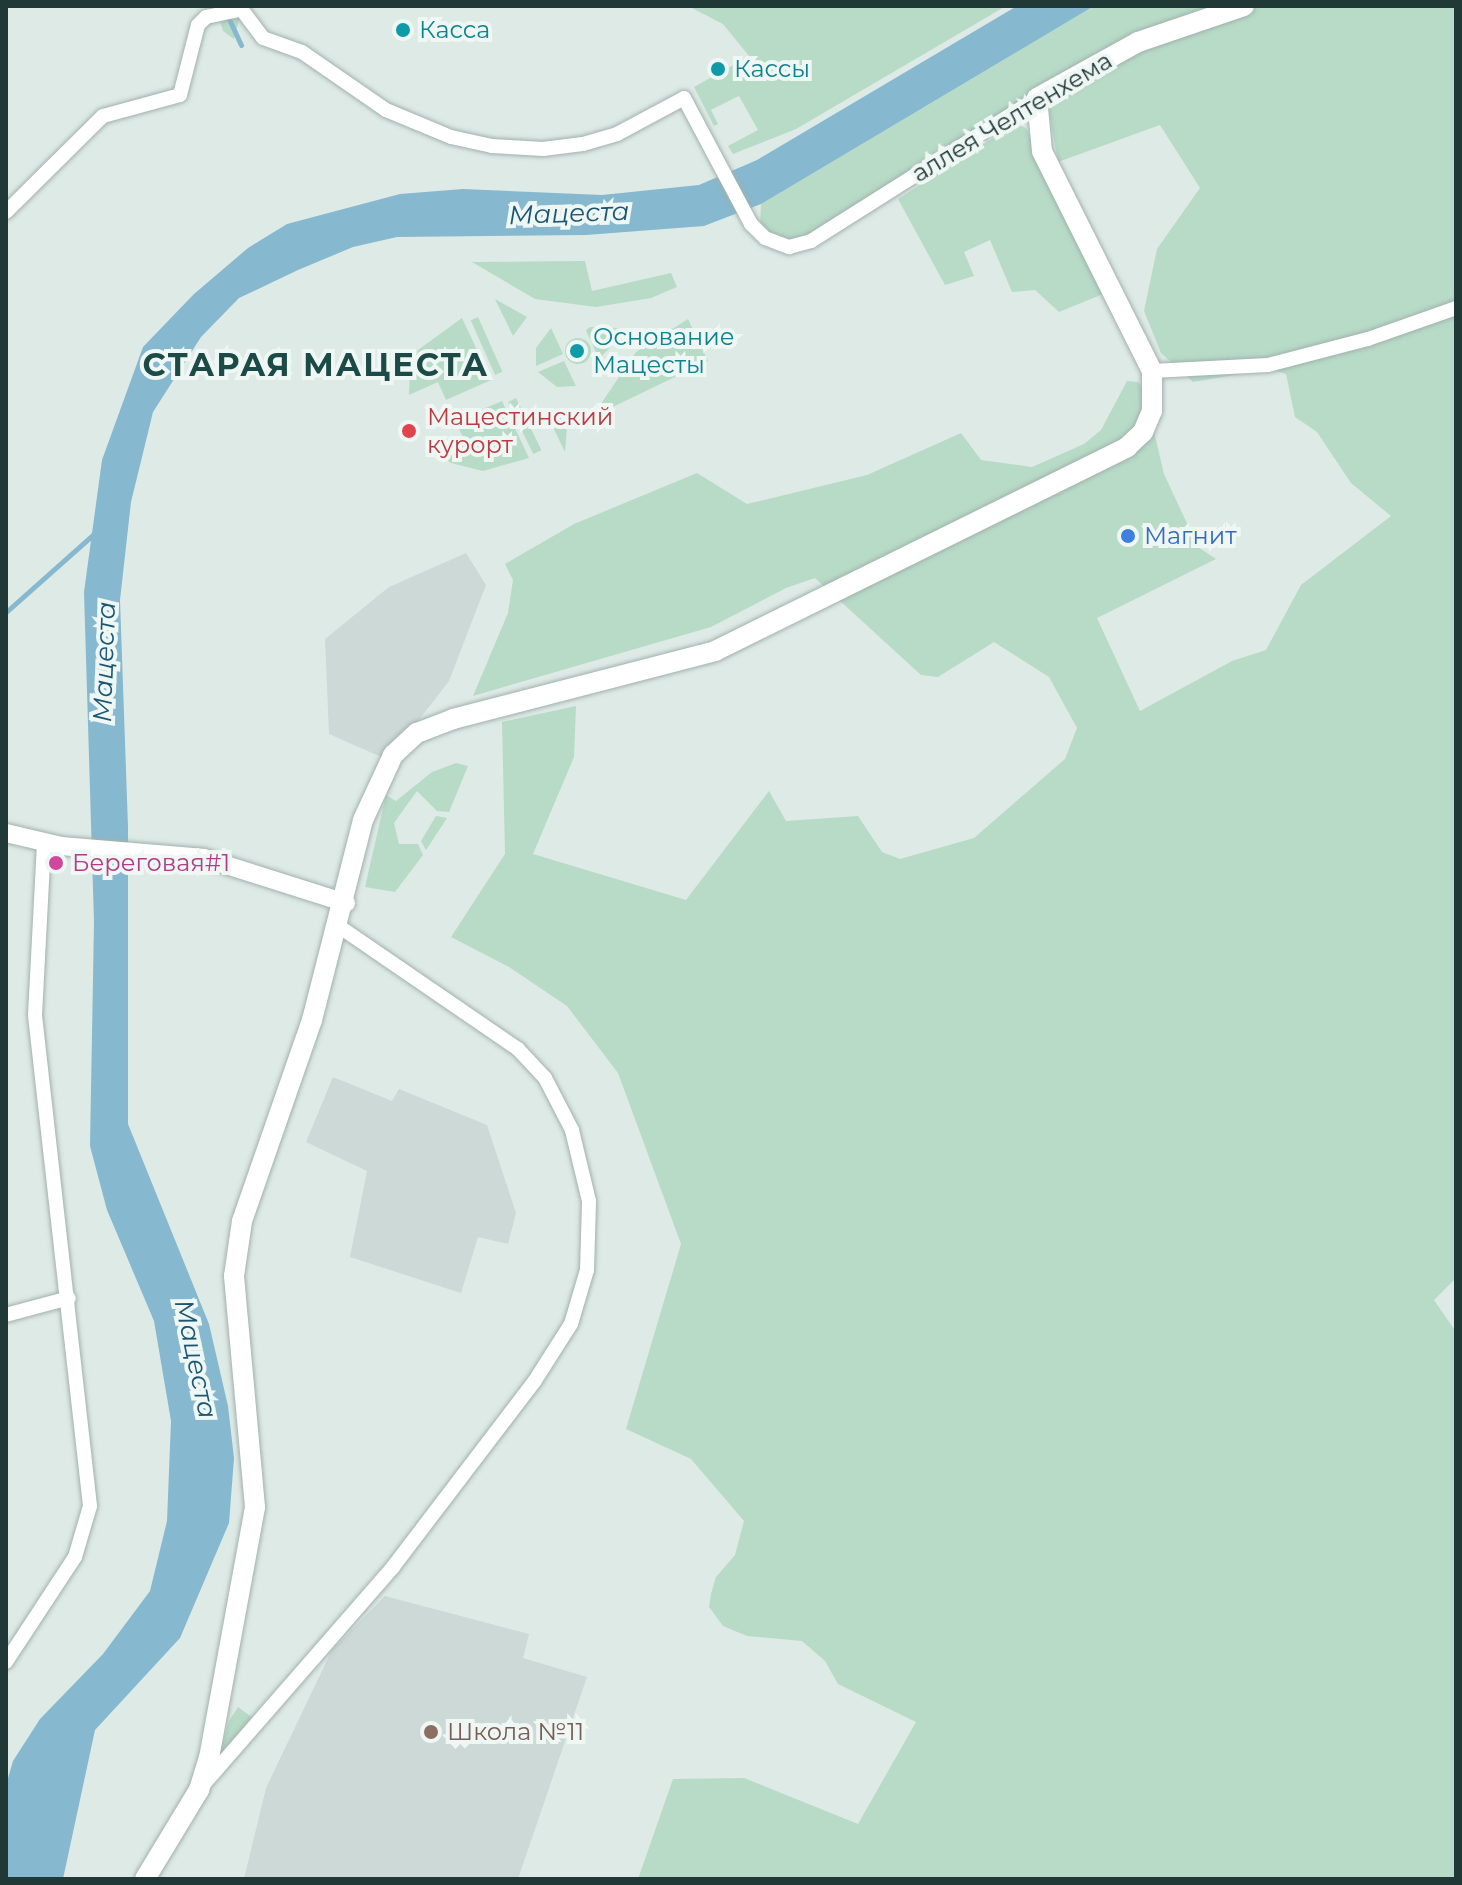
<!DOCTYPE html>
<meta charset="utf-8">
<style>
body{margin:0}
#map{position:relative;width:1462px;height:1885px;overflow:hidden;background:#deeae6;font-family:Montserrat,sans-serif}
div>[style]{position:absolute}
.built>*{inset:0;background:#cdd9d6}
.green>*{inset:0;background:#b7dbc7;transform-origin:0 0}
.round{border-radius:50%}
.water>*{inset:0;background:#86b8cf}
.stream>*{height:5px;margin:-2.5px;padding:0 2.5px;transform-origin:2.5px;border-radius:2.5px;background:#86b8cf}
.roads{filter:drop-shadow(0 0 2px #a1b1ae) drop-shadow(0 0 2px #a1b1ae)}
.minor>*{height:14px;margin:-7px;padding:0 7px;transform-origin:7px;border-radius:7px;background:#fff}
.tertiary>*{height:18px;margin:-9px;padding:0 9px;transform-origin:9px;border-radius:9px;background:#fff}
.secondary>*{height:20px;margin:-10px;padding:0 10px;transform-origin:10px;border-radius:10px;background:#fff}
.dots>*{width:22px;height:22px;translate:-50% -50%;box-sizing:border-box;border:4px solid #eff7f4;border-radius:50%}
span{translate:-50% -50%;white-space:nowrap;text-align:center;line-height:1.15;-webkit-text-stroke:8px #eff7f4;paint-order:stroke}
.culture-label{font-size:24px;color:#0d838f}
.left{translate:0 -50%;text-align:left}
.street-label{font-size:24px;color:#203936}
.health-label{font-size:24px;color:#be3a42}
.shop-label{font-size:24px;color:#366cbe}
.hotel-label{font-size:24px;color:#b23c85}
.education-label{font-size:24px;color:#785e54}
.water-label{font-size:26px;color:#1b5774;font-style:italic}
.district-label{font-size:32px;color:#1c4b47;font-weight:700;letter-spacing:2px}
.frame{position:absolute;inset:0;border:8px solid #203936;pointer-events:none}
</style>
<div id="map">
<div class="built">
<div style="clip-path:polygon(466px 553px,486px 585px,449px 681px,388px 760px,329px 734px,325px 639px,389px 587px)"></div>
<div style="clip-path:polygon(333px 1077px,392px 1101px,399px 1089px,487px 1125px,516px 1213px,508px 1244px,478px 1237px,461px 1293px,350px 1257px,367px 1171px,306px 1142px)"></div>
<div style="clip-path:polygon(385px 1596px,529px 1634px,523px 1658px,587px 1677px,518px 1879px,244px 1879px,266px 1788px,332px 1650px)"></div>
</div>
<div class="green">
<div style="clip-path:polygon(216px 6px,243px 6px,234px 39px,223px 31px)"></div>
<div style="clip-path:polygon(688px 6px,1006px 6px,796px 129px,733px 154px,728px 146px,758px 130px,739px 96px,711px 110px,718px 124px,714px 126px,694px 87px,749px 56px,723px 24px)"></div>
<div style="clip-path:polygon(1094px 6px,1456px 6px,1456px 1278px,1434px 1300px,1456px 1332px,1456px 1879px,638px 1879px,673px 1779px,744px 1778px,858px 1824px,916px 1722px,838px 1684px,825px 1661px,802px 1641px,747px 1636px,723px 1626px,709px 1607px,711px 1594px,716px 1577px,735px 1555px,744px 1521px,691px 1459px,626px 1429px,681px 1244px,618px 1073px,567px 1006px,509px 967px,451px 937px,505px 854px,502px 722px,576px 706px,574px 757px,533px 854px,686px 900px,769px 791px,786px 821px,858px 816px,882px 852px,900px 859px,974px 838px,1065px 759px,1077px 728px,1049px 677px,994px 642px,938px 677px,921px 675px,815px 578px,786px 588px,711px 627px,473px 696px,508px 613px,513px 580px,505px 564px,574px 524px,697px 473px,747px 504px,867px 475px,961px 433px,981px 460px,1032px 467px,1084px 444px,1101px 430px,1127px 381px,1138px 382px,1144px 389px,1164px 474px,1198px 547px,1216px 559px,1097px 618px,1140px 711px,1232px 661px,1266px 650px,1301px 585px,1391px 516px,1351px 483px,1317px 432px,1295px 417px,1286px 374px,1269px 369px,1193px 382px,1161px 353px,1144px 311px,1157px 249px,1200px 188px,1160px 125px,1058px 162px,1046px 94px,809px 236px,785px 240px,760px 228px,761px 204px)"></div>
<div style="clip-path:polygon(1015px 124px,1026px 128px,1103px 294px,1059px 312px,1035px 290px,1012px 292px,990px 240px,964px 252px,974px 276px,945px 285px,898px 199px)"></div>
<div style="clip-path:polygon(585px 261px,592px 291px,671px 273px,677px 287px,651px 298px,596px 307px,535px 299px,472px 262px)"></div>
<div style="clip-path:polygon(495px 299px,527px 317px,513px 336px)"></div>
<div style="left:478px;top:317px;width:60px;height:8px;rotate:66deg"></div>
<div style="clip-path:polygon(462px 318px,491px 380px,446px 400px,438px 382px,409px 395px,410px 370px,418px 350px)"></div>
<div style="clip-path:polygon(688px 319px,708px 361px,592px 417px,636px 352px)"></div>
<div style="clip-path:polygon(590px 327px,621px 328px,624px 333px,599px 359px,586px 330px)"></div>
<div style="clip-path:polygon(551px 328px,563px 354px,536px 366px,536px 348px)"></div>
<div class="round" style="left:565px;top:338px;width:26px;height:26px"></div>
<div style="clip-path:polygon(564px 361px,576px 386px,557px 387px,538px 372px)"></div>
<div style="left:516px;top:398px;width:58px;height:9px;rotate:64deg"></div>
<div style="clip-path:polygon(502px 401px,529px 458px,483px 471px,451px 463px,432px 451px,463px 437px,455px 421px)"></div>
<div style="clip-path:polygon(545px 411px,568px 413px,565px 452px)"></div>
<div style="clip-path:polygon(456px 763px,468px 766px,449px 812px,437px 811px,417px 791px,394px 823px,399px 844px,418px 844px,423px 855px,395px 892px,365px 887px,386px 795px,396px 801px,432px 772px)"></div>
<div style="clip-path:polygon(436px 816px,447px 818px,426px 850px,421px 841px)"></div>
<div style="clip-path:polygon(238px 1707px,253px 1718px,220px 1755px,229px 1721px)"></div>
</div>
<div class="water">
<div style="clip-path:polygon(1017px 6px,1094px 6px,761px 204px,704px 226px,586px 235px,397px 237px,353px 247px,298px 270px,239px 298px,201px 337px,153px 412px,131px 502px,120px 600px,128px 827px,128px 1124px,209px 1324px,228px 1406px,234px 1458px,229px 1523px,180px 1638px,95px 1730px,63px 1879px,6px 1879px,6px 1785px,13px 1761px,40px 1719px,103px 1654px,150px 1591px,167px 1521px,171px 1421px,154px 1321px,107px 1210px,90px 1146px,94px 922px,84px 592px,102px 460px,143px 347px,194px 294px,248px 248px,287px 224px,400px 194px,463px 189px,602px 195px,699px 185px,757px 160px)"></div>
</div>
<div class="stream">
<div style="left:223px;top:6px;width:43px;rotate:65.2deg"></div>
<div style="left:6px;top:612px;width:119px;rotate:-41.6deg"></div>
</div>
<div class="roads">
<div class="minor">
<div style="left:239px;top:6px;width:40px;rotate:53deg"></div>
<div style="left:263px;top:38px;width:41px;rotate:19.7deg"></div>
<div style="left:302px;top:52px;width:102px;rotate:34.6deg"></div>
<div style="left:386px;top:110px;width:70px;rotate:22.6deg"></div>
<div style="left:451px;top:137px;width:42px;rotate:12.4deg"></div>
<div style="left:492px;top:146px;width:51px;rotate:3.4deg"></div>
<div style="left:543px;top:149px;width:40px;rotate:-7.1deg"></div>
<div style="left:583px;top:144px;width:35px;rotate:-16deg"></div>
<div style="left:617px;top:134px;width:76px;rotate:-28.2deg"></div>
<div style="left:684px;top:98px;width:143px;rotate:62deg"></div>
<div style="left:751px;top:224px;width:20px;rotate:45deg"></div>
<div style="left:765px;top:238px;width:26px;rotate:21deg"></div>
<div style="left:789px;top:247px;width:23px;rotate:-15deg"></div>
<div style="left:811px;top:241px;width:267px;rotate:-32.3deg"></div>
<div style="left:6px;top:212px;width:136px;rotate:-44.7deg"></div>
<div style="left:103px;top:116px;width:80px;rotate:-15.3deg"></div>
<div style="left:180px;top:95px;width:72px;rotate:-75.6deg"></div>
<div style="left:198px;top:25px;width:11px;rotate:-45deg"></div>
<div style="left:206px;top:17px;width:35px;rotate:-12deg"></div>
<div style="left:1152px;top:371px;width:116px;rotate:-3deg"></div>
<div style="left:1268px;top:365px;width:103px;rotate:-14.6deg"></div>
<div style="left:1368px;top:339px;width:93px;rotate:-19.4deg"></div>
<div style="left:6px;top:1315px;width:65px;rotate:-15.1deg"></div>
<div style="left:6px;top:1662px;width:126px;rotate:-56.7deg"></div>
<div style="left:75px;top:1557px;width:53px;rotate:-73.6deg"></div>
<div style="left:90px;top:1506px;width:494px;rotate:-96.4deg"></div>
<div style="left:35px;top:1015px;width:171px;rotate:-87deg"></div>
<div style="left:203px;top:1785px;width:289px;rotate:-48.9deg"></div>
<div style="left:393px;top:1567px;width:233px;rotate:-52.7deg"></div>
<div style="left:534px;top:1382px;width:69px;rotate:-57.5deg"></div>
<div style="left:571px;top:1324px;width:56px;rotate:-73.5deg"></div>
<div style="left:587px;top:1270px;width:69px;rotate:-88.3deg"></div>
<div style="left:589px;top:1201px;width:73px;rotate:-103.5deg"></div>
<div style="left:572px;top:1130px;width:59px;rotate:-117.4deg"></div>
<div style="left:545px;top:1078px;width:40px;rotate:-133deg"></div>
<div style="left:518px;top:1049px;width:216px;rotate:-145.6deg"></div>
</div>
<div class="tertiary">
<div style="left:6px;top:833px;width:57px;rotate:13.3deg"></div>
<div style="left:61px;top:846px;width:144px;rotate:4.8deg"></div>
<div style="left:204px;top:858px;width:149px;rotate:17.6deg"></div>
</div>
<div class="secondary">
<div style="left:145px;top:1879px;width:104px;rotate:-58.8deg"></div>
<div style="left:199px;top:1790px;width:34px;rotate:-73deg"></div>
<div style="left:209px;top:1758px;width:255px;rotate:-79.6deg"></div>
<div style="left:255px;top:1507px;width:232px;rotate:-95.2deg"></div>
<div style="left:234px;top:1276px;width:56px;rotate:-81.7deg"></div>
<div style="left:242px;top:1221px;width:213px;rotate:-70.8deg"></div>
<div style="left:312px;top:1020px;width:206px;rotate:-75.7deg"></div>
<div style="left:363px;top:820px;width:72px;rotate:-65.2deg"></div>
<div style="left:393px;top:755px;width:33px;rotate:-43deg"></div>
<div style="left:417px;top:733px;width:39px;rotate:-21deg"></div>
<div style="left:453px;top:719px;width:271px;rotate:-14.5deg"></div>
<div style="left:715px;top:651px;width:460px;rotate:-26.3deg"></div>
<div style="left:1127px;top:447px;width:22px;rotate:-43deg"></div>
<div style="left:1143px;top:432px;width:23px;rotate:-67deg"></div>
<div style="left:1152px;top:411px;width:40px;rotate:-90deg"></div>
<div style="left:1152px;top:371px;width:246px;rotate:-116.6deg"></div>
<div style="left:1042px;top:151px;width:53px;rotate:-95.4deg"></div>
<div style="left:1037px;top:98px;width:115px;rotate:-29deg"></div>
<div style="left:1138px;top:42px;width:112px;rotate:-18.8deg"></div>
</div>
</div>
<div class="dots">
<div style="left:403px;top:30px;background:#0f9aa8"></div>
<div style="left:718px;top:69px;background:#0f9aa8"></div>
<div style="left:577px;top:351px;background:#0f9aa8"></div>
<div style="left:409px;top:431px;background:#e0444e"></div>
<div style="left:1128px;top:536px;background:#3f7fe0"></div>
<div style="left:56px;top:863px;background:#d1479c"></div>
<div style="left:431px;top:1732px;background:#8d6e63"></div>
</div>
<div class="culture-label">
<span class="left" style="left:419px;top:30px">Касса</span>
<span class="left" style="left:734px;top:69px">Кассы</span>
<span class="left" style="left:593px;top:351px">Основание<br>Мацесты</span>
</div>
<div class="street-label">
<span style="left:1012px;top:117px;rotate:-31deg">аллея Челтенхема</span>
</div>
<div class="health-label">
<span class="left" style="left:427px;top:431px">Мацестинский<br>курорт</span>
</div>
<div class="shop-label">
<span class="left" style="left:1144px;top:536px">Магнит</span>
</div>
<div class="hotel-label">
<span class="left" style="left:72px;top:863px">Береговая#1</span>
</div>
<div class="education-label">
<span class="left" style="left:447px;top:1732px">Школа №11</span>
</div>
<div class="water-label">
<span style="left:569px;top:214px;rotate:-2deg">Мацеста</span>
<span style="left:105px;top:662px;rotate:-88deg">Мацеста</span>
<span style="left:195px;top:1359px;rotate:78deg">Мацеста</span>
</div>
<div class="district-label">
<span style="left:316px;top:365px">СТАРАЯ МАЦЕСТА</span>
</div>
<div class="frame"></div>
</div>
